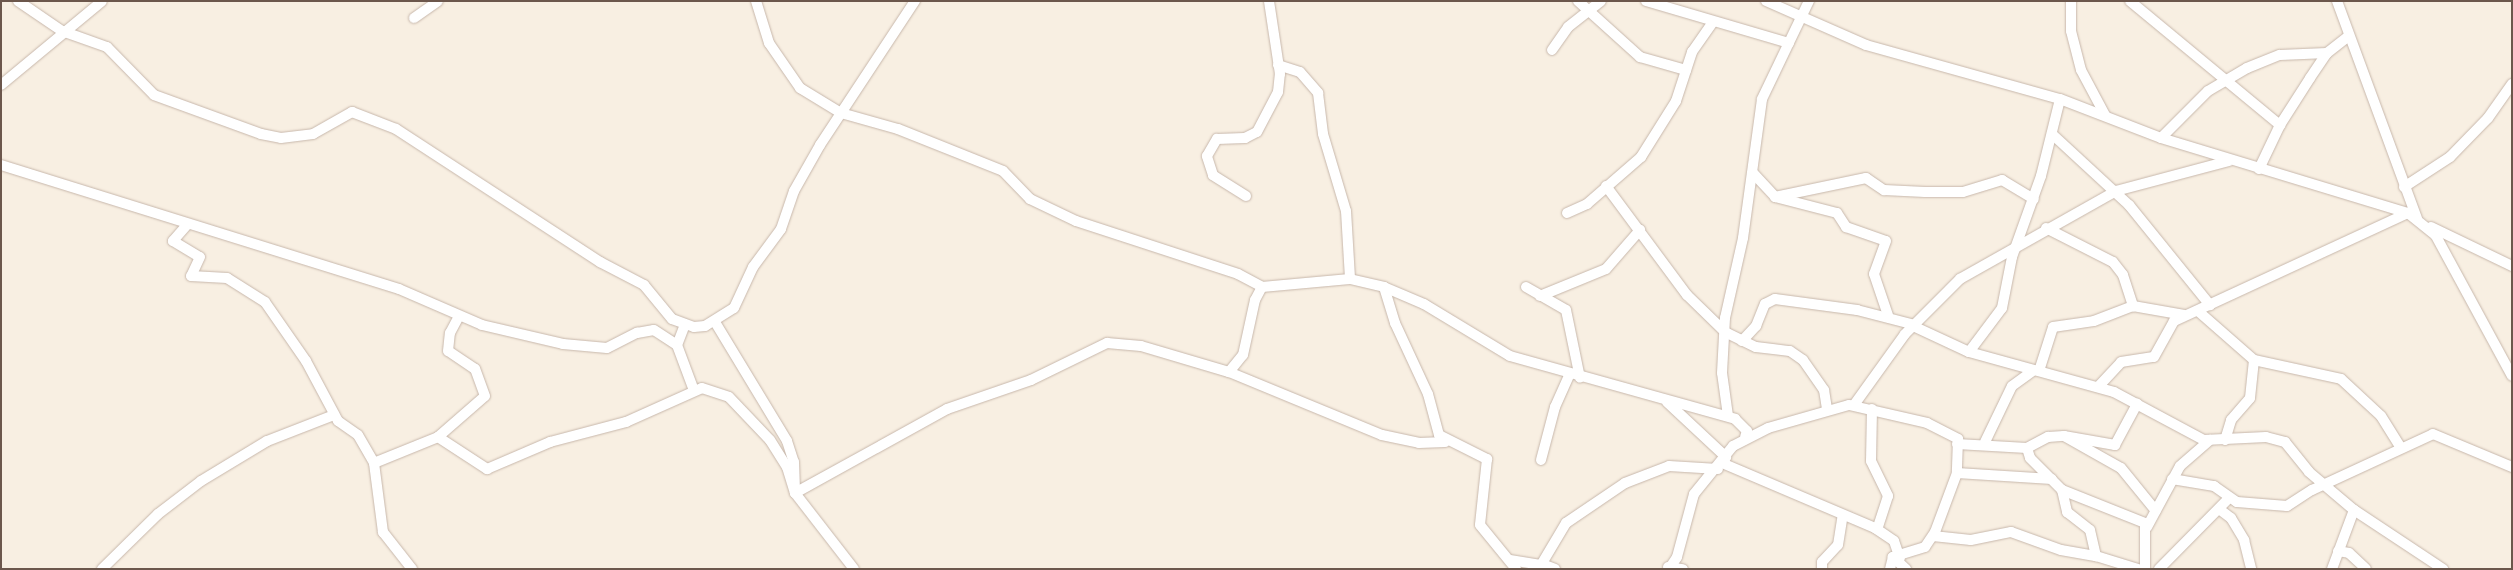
<!DOCTYPE html>
<style>
body{margin:0}
#map{position:relative;width:2513px;height:570px;overflow:hidden;background:#f8efe2;font-family:Overpass,sans-serif}
div>[style]{position:absolute}
.roads{filter:drop-shadow(0 0 1px #c7b7ab) drop-shadow(0 0 1px #c7b7ab)}
.minor>*{height:10px;margin:-5px;padding:0 5px;transform-origin:5px;border-radius:5px;background:#fff}
span{translate:-50% -50%;white-space:nowrap;text-align:center;line-height:1.15;-webkit-text-stroke:4px #fcf3e8;paint-order:stroke}
.frame{position:absolute;inset:0;border:2px solid #6c574c;pointer-events:none}
</style>
<div id="map">
<div class="roads">
<div class="minor">
<div style="left:18px;top:1px;width:53px;rotate:34.3deg"></div>
<div style="left:62px;top:31px;width:48px;rotate:19.6deg"></div>
<div style="left:107px;top:47px;width:67px;rotate:45.6deg"></div>
<div style="left:154px;top:95px;width:114px;rotate:20deg"></div>
<div style="left:261px;top:134px;width:20px;rotate:11deg"></div>
<div style="left:281px;top:138px;width:32px;rotate:-7deg"></div>
<div style="left:313px;top:134px;width:45px;rotate:-29.4deg"></div>
<div style="left:352px;top:112px;width:47px;rotate:21.1deg"></div>
<div style="left:396px;top:129px;width:244px;rotate:33.1deg"></div>
<div style="left:600px;top:262px;width:50px;rotate:27.6deg"></div>
<div style="left:644px;top:285px;width:44px;rotate:50.5deg"></div>
<div style="left:672px;top:319px;width:23px;rotate:20deg"></div>
<div style="left:694px;top:327px;width:11px;rotate:-5deg"></div>
<div style="left:705px;top:326px;width:34px;rotate:-32deg"></div>
<div style="left:734px;top:308px;width:45px;rotate:-65.1deg"></div>
<div style="left:753px;top:267px;width:47px;rotate:-53.6deg"></div>
<div style="left:781px;top:229px;width:40px;rotate:-71.1deg"></div>
<div style="left:794px;top:191px;width:53px;rotate:-60.5deg"></div>
<div style="left:820px;top:145px;width:173px;rotate:-56.6deg"></div>
<div style="left:756px;top:1px;width:44px;rotate:72.8deg"></div>
<div style="left:769px;top:43px;width:55px;rotate:55.4deg"></div>
<div style="left:800px;top:88px;width:48px;rotate:31.4deg"></div>
<div style="left:841px;top:113px;width:59px;rotate:15.7deg"></div>
<div style="left:898px;top:129px;width:113px;rotate:21.8deg"></div>
<div style="left:1003px;top:171px;width:39px;rotate:46deg"></div>
<div style="left:1030px;top:199px;width:51px;rotate:25.6deg"></div>
<div style="left:1076px;top:221px;width:170px;rotate:18.1deg"></div>
<div style="left:1238px;top:274px;width:27px;rotate:28deg"></div>
<div style="left:1262px;top:287px;width:88px;rotate:-5.2deg"></div>
<div style="left:1350px;top:279px;width:35px;rotate:13deg"></div>
<div style="left:1384px;top:287px;width:43px;rotate:23deg"></div>
<div style="left:1424px;top:304px;width:100px;rotate:31.2deg"></div>
<div style="left:1510px;top:356px;width:234px;rotate:15.6deg"></div>
<div style="left:1735px;top:419px;width:17px;rotate:45deg"></div>
<div style="left:1747px;top:431px;width:6px;rotate:108deg"></div>
<div style="left:1578px;top:1px;width:84px;rotate:42.1deg"></div>
<div style="left:1640px;top:57px;width:48px;rotate:15.8deg"></div>
<div style="left:1646px;top:1px;width:149px;rotate:16.4deg"></div>
<div style="left:1766px;top:1px;width:109px;rotate:23.7deg"></div>
<div style="left:1866px;top:45px;width:201px;rotate:15.6deg"></div>
<div style="left:2060px;top:99px;width:108px;rotate:21.1deg"></div>
<div style="left:2161px;top:138px;width:258px;rotate:16.9deg"></div>
<div style="left:2408px;top:213px;width:36px;rotate:39deg"></div>
<div style="left:2436px;top:236px;width:159px;rotate:61.5deg"></div>
<div style="left:2071px;top:1px;width:30px;rotate:90deg"></div>
<div style="left:2071px;top:31px;width:40px;rotate:75.6deg"></div>
<div style="left:2081px;top:70px;width:51px;rotate:61.9deg"></div>
<div style="left:2130px;top:1px;width:195px;rotate:39.6deg"></div>
<div style="left:2337px;top:1px;width:232px;rotate:69.8deg"></div>
<div style="left:414px;top:18px;width:29px;rotate:-35deg"></div>
<div style="left:1552px;top:50px;width:28px;rotate:-55deg"></div>
<div style="left:1568px;top:27px;width:42px;rotate:-38.2deg"></div>
<div style="left:1278px;top:65px;width:23px;rotate:18deg"></div>
<div style="left:1300px;top:72px;width:28px;rotate:49deg"></div>
<div style="left:1318px;top:93px;width:41px;rotate:83deg"></div>
<div style="left:1323px;top:134px;width:80px;rotate:73.4deg"></div>
<div style="left:1346px;top:211px;width:68px;rotate:86.6deg"></div>
<div style="left:1px;top:85px;width:131px;rotate:-39.7deg"></div>
<div style="left:2052px;top:134px;width:105px;rotate:42.7deg"></div>
<div style="left:2129px;top:205px;width:129px;rotate:51deg"></div>
<div style="left:2161px;top:138px;width:66px;rotate:-45deg"></div>
<div style="left:2208px;top:91px;width:45px;rotate:-30.5deg"></div>
<div style="left:2247px;top:68px;width:35px;rotate:-22deg"></div>
<div style="left:2280px;top:55px;width:47px;rotate:-2.4deg"></div>
<div style="left:1px;top:165px;width:417px;rotate:17.3deg"></div>
<div style="left:399px;top:289px;width:90px;rotate:23.4deg"></div>
<div style="left:482px;top:325px;width:83px;rotate:13.2deg"></div>
<div style="left:563px;top:344px;width:44px;rotate:5.2deg"></div>
<div style="left:607px;top:348px;width:34px;rotate:-27deg"></div>
<div style="left:637px;top:333px;width:17px;rotate:-10deg"></div>
<div style="left:654px;top:330px;width:27px;rotate:33deg"></div>
<div style="left:2259px;top:169px;width:49px;rotate:-64.5deg"></div>
<div style="left:2280px;top:125px;width:56px;rotate:-57.4deg"></div>
<div style="left:2310px;top:78px;width:30px;rotate:-56deg"></div>
<div style="left:2327px;top:53px;width:28px;rotate:-38deg"></div>
<div style="left:1753px;top:173px;width:33px;rotate:47deg"></div>
<div style="left:1775px;top:197px;width:64px;rotate:14.5deg"></div>
<div style="left:1837px;top:213px;width:17px;rotate:57deg"></div>
<div style="left:1846px;top:227px;width:42px;rotate:19.3deg"></div>
<div style="left:1886px;top:241px;width:35px;rotate:110deg"></div>
<div style="left:1874px;top:274px;width:46px;rotate:71.2deg"></div>
<div style="left:1606px;top:186px;width:136px;rotate:53.4deg"></div>
<div style="left:1687px;top:295px;width:53px;rotate:44.2deg"></div>
<div style="left:1725px;top:332px;width:34px;rotate:26deg"></div>
<div style="left:1756px;top:347px;width:34px;rotate:7deg"></div>
<div style="left:1790px;top:351px;width:16px;rotate:35deg"></div>
<div style="left:1803px;top:360px;width:37px;rotate:55deg"></div>
<div style="left:1824px;top:390px;width:19px;rotate:81deg"></div>
<div style="left:2404px;top:187px;width:55px;rotate:-33.1deg"></div>
<div style="left:2450px;top:157px;width:54px;rotate:-45.7deg"></div>
<div style="left:2488px;top:118px;width:42px;rotate:-54.8deg"></div>
<div style="left:1246px;top:196px;width:39px;rotate:-148deg"></div>
<div style="left:1213px;top:175px;width:20px;rotate:-108deg"></div>
<div style="left:1207px;top:156px;width:20px;rotate:-60deg"></div>
<div style="left:1217px;top:139px;width:28px;rotate:-2deg"></div>
<div style="left:1245px;top:138px;width:13px;rotate:-27deg"></div>
<div style="left:1257px;top:132px;width:45px;rotate:-62.3deg"></div>
<div style="left:1278px;top:92px;width:18px;rotate:-84deg"></div>
<div style="left:1280px;top:74px;width:74px;rotate:-98.6deg"></div>
<div style="left:1775px;top:197px;width:93px;rotate:-11.8deg"></div>
<div style="left:1866px;top:178px;width:22px;rotate:34deg"></div>
<div style="left:1884px;top:190px;width:41px;rotate:2.8deg"></div>
<div style="left:1925px;top:192px;width:38px"></div>
<div style="left:1963px;top:192px;width:41px;rotate:-17.1deg"></div>
<div style="left:2002px;top:180px;width:37px;rotate:31deg"></div>
<div style="left:1567px;top:213px;width:22px;rotate:-24deg"></div>
<div style="left:1587px;top:204px;width:72px;rotate:-41deg"></div>
<div style="left:1641px;top:157px;width:66px;rotate:-58deg"></div>
<div style="left:1676px;top:101px;width:52px;rotate:-71.9deg"></div>
<div style="left:1692px;top:52px;width:37px;rotate:-55deg"></div>
<div style="left:186px;top:226px;width:20px;rotate:131deg"></div>
<div style="left:173px;top:241px;width:31px;rotate:31deg"></div>
<div style="left:200px;top:257px;width:21px;rotate:115deg"></div>
<div style="left:191px;top:276px;width:36px;rotate:3deg"></div>
<div style="left:227px;top:278px;width:45px;rotate:32.3deg"></div>
<div style="left:265px;top:302px;width:72px;rotate:55.2deg"></div>
<div style="left:306px;top:361px;width:68px;rotate:61.9deg"></div>
<div style="left:338px;top:421px;width:24px;rotate:35deg"></div>
<div style="left:358px;top:435px;width:32px;rotate:60deg"></div>
<div style="left:374px;top:463px;width:70px;rotate:82.6deg"></div>
<div style="left:383px;top:532px;width:47px;rotate:51.9deg"></div>
<div style="left:2431px;top:227px;width:90px;rotate:25.7deg"></div>
<div style="left:2046px;top:228px;width:75px;rotate:26.9deg"></div>
<div style="left:2113px;top:262px;width:16px;rotate:52deg"></div>
<div style="left:2123px;top:275px;width:33px;rotate:72deg"></div>
<div style="left:2133px;top:306px;width:52px;rotate:10deg"></div>
<div style="left:1384px;top:287px;width:38px;rotate:73deg"></div>
<div style="left:1395px;top:323px;width:78px;rotate:65.1deg"></div>
<div style="left:1428px;top:394px;width:42px;rotate:75deg"></div>
<div style="left:1439px;top:435px;width:54px;rotate:26.6deg"></div>
<div style="left:1487px;top:459px;width:66px;rotate:96.1deg"></div>
<div style="left:1480px;top:525px;width:57px;rotate:50.7deg"></div>
<div style="left:1526px;top:287px;width:46px;rotate:29.9deg"></div>
<div style="left:1566px;top:310px;width:69px;rotate:78.4deg"></div>
<div style="left:1540px;top:296px;width:71px;rotate:-22.2deg"></div>
<div style="left:1606px;top:269px;width:52px;rotate:-48.9deg"></div>
<div style="left:2198px;top:311px;width:74px;rotate:41.2deg"></div>
<div style="left:2254px;top:360px;width:89px;rotate:12.3deg"></div>
<div style="left:2341px;top:379px;width:54px;rotate:42.8deg"></div>
<div style="left:2381px;top:416px;width:38px;rotate:58deg"></div>
<div style="left:715px;top:322px;width:139px;rotate:58.8deg"></div>
<div style="left:787px;top:441px;width:22px;rotate:72deg"></div>
<div style="left:794px;top:462px;width:31px;rotate:88deg"></div>
<div style="left:795px;top:493px;width:96px;rotate:52.2deg"></div>
<div style="left:1913px;top:326px;width:62px;rotate:24.9deg"></div>
<div style="left:1969px;top:352px;width:150px;rotate:15.4deg"></div>
<div style="left:2114px;top:392px;width:102px;rotate:28.1deg"></div>
<div style="left:2204px;top:440px;width:62px;rotate:-2.8deg"></div>
<div style="left:2266px;top:437px;width:20px;rotate:15deg"></div>
<div style="left:2285px;top:442px;width:38px;rotate:51deg"></div>
<div style="left:2309px;top:472px;width:59px;rotate:40.2deg"></div>
<div style="left:2354px;top:510px;width:107px;rotate:33.5deg"></div>
<div style="left:684px;top:327px;width:19px;rotate:111deg"></div>
<div style="left:677px;top:345px;width:46px;rotate:69.6deg"></div>
<div style="left:1742px;top:341px;width:21px;rotate:-47deg"></div>
<div style="left:1756px;top:326px;width:24px;rotate:-68deg"></div>
<div style="left:1765px;top:304px;width:11px;rotate:-27deg"></div>
<div style="left:1775px;top:299px;width:83px;rotate:7.6deg"></div>
<div style="left:1857px;top:310px;width:60px;rotate:14.5deg"></div>
<div style="left:1969px;top:352px;width:55px;rotate:-53.1deg"></div>
<div style="left:2002px;top:308px;width:52px;rotate:-78.9deg"></div>
<div style="left:2012px;top:257px;width:86px;rotate:-70.3deg"></div>
<div style="left:2041px;top:176px;width:79px;rotate:-76.1deg"></div>
<div style="left:2039px;top:371px;width:46px;rotate:-72.3deg"></div>
<div style="left:2053px;top:327px;width:41px;rotate:-8.3deg"></div>
<div style="left:2094px;top:321px;width:42px;rotate:-21deg"></div>
<div style="left:1229px;top:372px;width:165px;rotate:22.4deg"></div>
<div style="left:1382px;top:435px;width:38px;rotate:12deg"></div>
<div style="left:1419px;top:443px;width:26px;rotate:-2deg"></div>
<div style="left:2098px;top:387px;width:34px;rotate:-47deg"></div>
<div style="left:2121px;top:362px;width:33px;rotate:-9deg"></div>
<div style="left:2154px;top:357px;width:41px;rotate:-60.9deg"></div>
<div style="left:2174px;top:321px;width:258px;rotate:-24.8deg"></div>
<div style="left:1667px;top:402px;width:81px;rotate:43deg"></div>
<div style="left:1854px;top:405px;width:87px;rotate:-54.3deg"></div>
<div style="left:1905px;top:334px;width:78px;rotate:-45deg"></div>
<div style="left:1960px;top:279px;width:179px;rotate:-29.4deg"></div>
<div style="left:2116px;top:191px;width:117px;rotate:-14.9deg"></div>
<div style="left:1872px;top:409px;width:52px;rotate:91.1deg"></div>
<div style="left:1871px;top:461px;width:39px;rotate:64deg"></div>
<div style="left:1888px;top:496px;width:35px;rotate:108deg"></div>
<div style="left:1728px;top:416px;width:43px;rotate:-97.9deg"></div>
<div style="left:1722px;top:373px;width:55px;rotate:-86.9deg"></div>
<div style="left:1725px;top:318px;width:82px;rotate:-77.3deg"></div>
<div style="left:1743px;top:238px;width:140px;rotate:-82.2deg"></div>
<div style="left:1762px;top:99px;width:109px;rotate:-64.4deg"></div>
<div style="left:2064px;top:436px;width:65px;rotate:29.3deg"></div>
<div style="left:2121px;top:468px;width:55px;rotate:50.9deg"></div>
<div style="left:438px;top:437px;width:59px;rotate:33.1deg"></div>
<div style="left:487px;top:469px;width:69px;rotate:-23.2deg"></div>
<div style="left:550px;top:442px;width:79px;rotate:-14.7deg"></div>
<div style="left:626px;top:422px;width:83px;rotate:-24.1deg"></div>
<div style="left:702px;top:388px;width:28px;rotate:18deg"></div>
<div style="left:729px;top:397px;width:59px;rotate:46.4deg"></div>
<div style="left:770px;top:440px;width:32px;rotate:58deg"></div>
<div style="left:787px;top:467px;width:27px;rotate:73deg"></div>
<div style="left:795px;top:493px;width:174px;rotate:-28.9deg"></div>
<div style="left:947px;top:409px;width:89px;rotate:-19deg"></div>
<div style="left:1031px;top:380px;width:85px;rotate:-26deg"></div>
<div style="left:1107px;top:343px;width:34px;rotate:5deg"></div>
<div style="left:1141px;top:346px;width:92px;rotate:16.5deg"></div>
<div style="left:1229px;top:372px;width:22px;rotate:-51deg"></div>
<div style="left:1243px;top:355px;width:56px;rotate:-77.7deg"></div>
<div style="left:1255px;top:300px;width:15px;rotate:-62deg"></div>
<div style="left:2225px;top:440px;width:21px;rotate:-73deg"></div>
<div style="left:2231px;top:420px;width:29px;rotate:-49deg"></div>
<div style="left:2250px;top:398px;width:38px;rotate:-84deg"></div>
<div style="left:1985px;top:442px;width:62px;rotate:-64.3deg"></div>
<div style="left:2012px;top:386px;width:27px;rotate:-36deg"></div>
<div style="left:1957px;top:444px;width:70px;rotate:3.3deg"></div>
<div style="left:2027px;top:448px;width:24px;rotate:-28deg"></div>
<div style="left:2048px;top:437px;width:16px;rotate:-4deg"></div>
<div style="left:2064px;top:436px;width:52px;rotate:10deg"></div>
<div style="left:2115px;top:445px;width:47px;rotate:-61.8deg"></div>
<div style="left:2027px;top:448px;width:10px;rotate:73deg"></div>
<div style="left:2030px;top:458px;width:45px;rotate:45deg"></div>
<div style="left:2062px;top:490px;width:23px;rotate:77deg"></div>
<div style="left:2067px;top:512px;width:29px;rotate:38deg"></div>
<div style="left:2090px;top:530px;width:27px;rotate:77deg"></div>
<div style="left:2096px;top:556px;width:44px;rotate:17.2deg"></div>
<div style="left:1541px;top:460px;width:55px;rotate:-75.2deg"></div>
<div style="left:1555px;top:407px;width:34px;rotate:-66deg"></div>
<div style="left:374px;top:463px;width:69px;rotate:-22.1deg"></div>
<div style="left:438px;top:437px;width:62px;rotate:-41.1deg"></div>
<div style="left:485px;top:396px;width:29px;rotate:-110deg"></div>
<div style="left:475px;top:369px;width:32px;rotate:-146deg"></div>
<div style="left:448px;top:351px;width:18px;rotate:-84deg"></div>
<div style="left:450px;top:333px;width:19px;rotate:-62deg"></div>
<div style="left:1722px;top:463px;width:166px;rotate:23deg"></div>
<div style="left:1875px;top:528px;width:23px;rotate:34deg"></div>
<div style="left:1894px;top:541px;width:18px;rotate:71deg"></div>
<div style="left:1957px;top:473px;width:95px;rotate:3.6deg"></div>
<div style="left:2172px;top:479px;width:43px;rotate:9.5deg"></div>
<div style="left:2214px;top:486px;width:28px;rotate:35deg"></div>
<div style="left:2237px;top:502px;width:50px;rotate:4.6deg"></div>
<div style="left:2287px;top:506px;width:30px;rotate:-33deg"></div>
<div style="left:2312px;top:490px;width:133px;rotate:-24.8deg"></div>
<div style="left:2433px;top:434px;width:86px;rotate:22.7deg"></div>
<div style="left:2062px;top:490px;width:89px;rotate:21.7deg"></div>
<div style="left:2145px;top:523px;width:46px;rotate:90deg"></div>
<div style="left:2219px;top:509px;width:15px;rotate:37deg"></div>
<div style="left:2231px;top:518px;width:26px;rotate:59deg"></div>
<div style="left:2244px;top:540px;width:30px;rotate:76deg"></div>
<div style="left:2147px;top:527px;width:69px;rotate:-61.6deg"></div>
<div style="left:2180px;top:466px;width:40px;rotate:-41deg"></div>
<div style="left:1933px;top:536px;width:38px;rotate:6deg"></div>
<div style="left:1971px;top:540px;width:41px;rotate:-11.3deg"></div>
<div style="left:2011px;top:532px;width:53px;rotate:19.8deg"></div>
<div style="left:2061px;top:550px;width:36px;rotate:10deg"></div>
<div style="left:2338px;top:551px;width:11px;rotate:10deg"></div>
<div style="left:2349px;top:553px;width:23px;rotate:43deg"></div>
<div style="left:1893px;top:557px;width:18px;rotate:43deg"></div>
<div style="left:1510px;top:560px;width:31px;rotate:9deg"></div>
<div style="left:1541px;top:565px;width:49px;rotate:-59.2deg"></div>
<div style="left:1566px;top:523px;width:71px;rotate:-34.1deg"></div>
<div style="left:1625px;top:483px;width:47px;rotate:-21.1deg"></div>
<div style="left:1669px;top:466px;width:49px;rotate:3.5deg"></div>
<div style="left:1542px;top:564px;width:14px;rotate:21deg"></div>
<div style="left:1668px;top:567px;width:15px;rotate:8deg"></div>
<div style="left:102px;top:569px;width:78px;rotate:-44.5deg"></div>
<div style="left:158px;top:514px;width:54px;rotate:-37.5deg"></div>
<div style="left:201px;top:481px;width:77px;rotate:-31.2deg"></div>
<div style="left:267px;top:441px;width:72px;rotate:-21.2deg"></div>
<div style="left:1669px;top:569px;width:14px;rotate:-56deg"></div>
<div style="left:1677px;top:557px;width:65px;rotate:-74.9deg"></div>
<div style="left:1694px;top:494px;width:62px;rotate:-50.9deg"></div>
<div style="left:1733px;top:446px;width:39px;rotate:-27deg"></div>
<div style="left:1768px;top:428px;width:84px;rotate:-15.9deg"></div>
<div style="left:1849px;top:405px;width:80px;rotate:13deg"></div>
<div style="left:1927px;top:423px;width:35px;rotate:27deg"></div>
<div style="left:1958px;top:439px;width:34px;rotate:92deg"></div>
<div style="left:1957px;top:473px;width:63px;rotate:110.4deg"></div>
<div style="left:1935px;top:532px;width:18px;rotate:124deg"></div>
<div style="left:1925px;top:547px;width:34px;rotate:163deg"></div>
<div style="left:1893px;top:557px;width:12px;rotate:104deg"></div>
<div style="left:1822px;top:569px;width:7px;rotate:-90deg"></div>
<div style="left:1822px;top:562px;width:23px;rotate:-47deg"></div>
<div style="left:1838px;top:545px;width:30px;rotate:-81deg"></div>
<div style="left:2159px;top:569px;width:98px;rotate:-45.4deg"></div>
<div style="left:2332px;top:569px;width:63px;rotate:-69.6deg"></div>
</div>
</div>
<div class="frame"></div>
</div>
